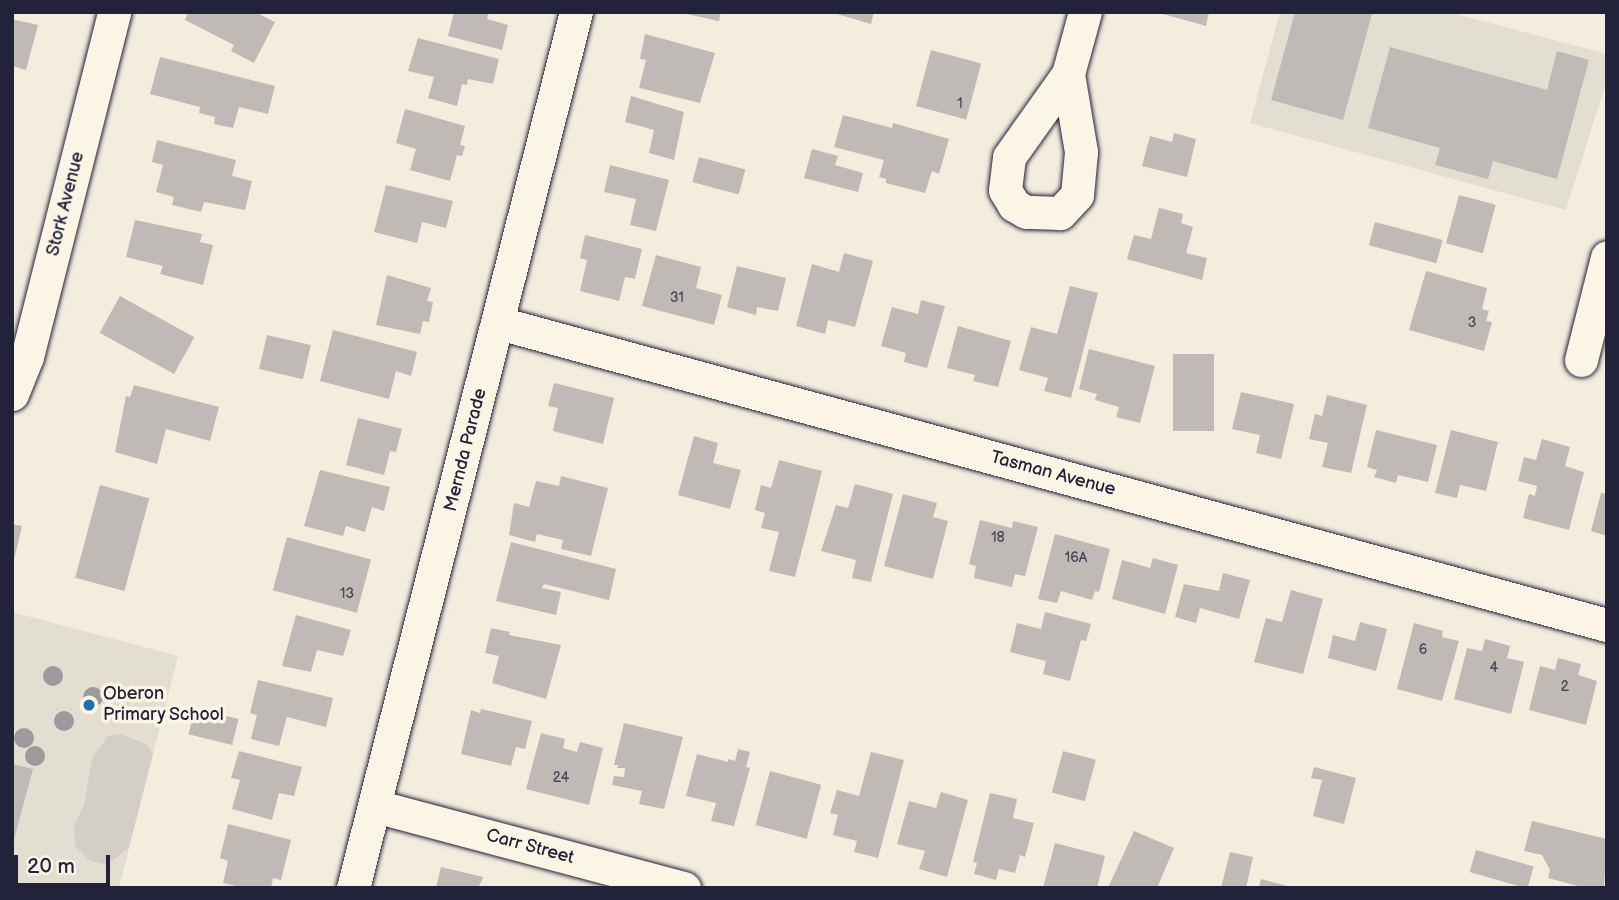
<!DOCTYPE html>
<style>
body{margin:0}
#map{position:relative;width:1619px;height:900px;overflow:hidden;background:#f3edde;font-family:"Balsamiq Sans",sans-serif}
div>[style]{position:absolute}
.built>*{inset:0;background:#e3ded2}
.green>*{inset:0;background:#d4cfc6}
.building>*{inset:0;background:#bfbab6;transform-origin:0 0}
.roads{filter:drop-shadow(0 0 2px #22223b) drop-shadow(0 0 2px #22223b)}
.minor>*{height:33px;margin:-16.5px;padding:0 16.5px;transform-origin:16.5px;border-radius:16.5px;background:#fcf5e5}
.trees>*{width:20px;height:20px;margin:-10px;border-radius:50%;background:#9d9a9b}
.dots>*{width:19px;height:19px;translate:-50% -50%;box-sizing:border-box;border:4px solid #fcf5e5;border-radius:50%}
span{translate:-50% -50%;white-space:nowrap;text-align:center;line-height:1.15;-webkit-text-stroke:7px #fcf5e5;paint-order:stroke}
.number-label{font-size:14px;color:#49485a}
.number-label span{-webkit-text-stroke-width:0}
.street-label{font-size:18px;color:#22223b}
.poi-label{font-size:18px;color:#22223b}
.left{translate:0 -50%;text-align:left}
.frame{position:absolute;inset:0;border:14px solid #22223b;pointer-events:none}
.scale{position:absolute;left:14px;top:855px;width:96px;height:32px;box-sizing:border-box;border:4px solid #22223b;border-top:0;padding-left:9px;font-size:21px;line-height:24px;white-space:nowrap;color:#22223b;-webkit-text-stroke:5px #fcf5e5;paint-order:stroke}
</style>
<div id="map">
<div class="built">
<div style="clip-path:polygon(1280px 12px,1448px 12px,1607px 54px,1607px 79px,1566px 210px,1250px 123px)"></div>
<div style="clip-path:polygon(12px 612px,178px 656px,119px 888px,12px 888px)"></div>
</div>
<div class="green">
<div style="clip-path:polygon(120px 734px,146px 744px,153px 754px,129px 847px,107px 865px,90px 861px,75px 846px,74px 826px,84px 805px,92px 758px,108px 736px)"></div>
</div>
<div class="building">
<div style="clip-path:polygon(188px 12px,255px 12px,275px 22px,254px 63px,231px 51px,234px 45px,185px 20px)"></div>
<div style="clip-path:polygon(454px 12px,489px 12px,487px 19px,508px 25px,502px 50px,448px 36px)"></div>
<div style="clip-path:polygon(677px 12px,721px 12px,719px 21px)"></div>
<div style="clip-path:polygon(830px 12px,874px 12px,871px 24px)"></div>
<div style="clip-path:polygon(1156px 12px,1209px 12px,1206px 26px)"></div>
<div style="clip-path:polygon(1295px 12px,1372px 14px,1343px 120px,1271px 100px)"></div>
<div style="clip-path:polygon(12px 19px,38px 25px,26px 70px,12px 66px)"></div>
<div style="clip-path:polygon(645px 34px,715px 53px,700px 103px,639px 88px,646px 60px,640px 59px)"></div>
<div style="clip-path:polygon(418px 38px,499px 59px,493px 84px,468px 79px,467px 85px,462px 84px,457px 106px,428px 98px,434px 77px,408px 71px)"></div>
<div style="clip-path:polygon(1390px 47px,1547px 90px,1557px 51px,1589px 60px,1557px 179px,1493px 161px,1488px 179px,1435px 165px,1440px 148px,1368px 128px)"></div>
<div style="left:931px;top:50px;width:52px;height:58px;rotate:15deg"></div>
<div style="clip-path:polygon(160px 57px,275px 86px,268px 114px,239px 107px,233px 128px,214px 124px,215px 117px,199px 113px,200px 107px,150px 94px)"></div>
<div style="clip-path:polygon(631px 96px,684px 112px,674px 160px,649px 153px,654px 130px,625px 122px)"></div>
<div style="clip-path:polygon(405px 109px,465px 126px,460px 145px,465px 146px,462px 156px,457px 155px,450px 181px,410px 170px,416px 149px,396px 143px)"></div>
<div style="clip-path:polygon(843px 115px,892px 128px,893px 123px,949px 139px,939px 174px,932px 171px,925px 193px,886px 183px,886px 179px,879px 177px,884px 160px,834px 147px)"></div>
<div style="clip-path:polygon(1174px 133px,1196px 139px,1187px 177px,1142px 166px,1150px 136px,1172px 142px)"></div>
<div style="clip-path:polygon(157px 140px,236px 160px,232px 176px,252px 181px,245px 210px,204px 202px,201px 212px,172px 205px,174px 197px,156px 192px,163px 165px,152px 162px)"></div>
<div style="clip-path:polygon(812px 149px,838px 156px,835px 165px,863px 173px,858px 192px,804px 178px)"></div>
<div style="left:699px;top:157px;width:48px;height:26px;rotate:15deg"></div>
<div style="clip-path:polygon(610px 165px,669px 180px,656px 231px,630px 225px,636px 199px,604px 192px)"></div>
<div style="clip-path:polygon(386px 185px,453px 201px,446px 228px,422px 222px,417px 243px,374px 232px)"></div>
<div style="left:1459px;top:195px;width:38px;height:50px;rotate:15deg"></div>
<div style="clip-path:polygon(1159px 208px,1183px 214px,1181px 223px,1193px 227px,1186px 253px,1207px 258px,1202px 280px,1127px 259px,1134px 235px,1151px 239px)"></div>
<div style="clip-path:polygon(135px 220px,202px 234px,200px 242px,213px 245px,203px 285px,160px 274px,163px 266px,126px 257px)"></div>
<div style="left:1375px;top:222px;width:70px;height:24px;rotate:15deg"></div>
<div style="clip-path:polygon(585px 235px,642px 249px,635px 279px,625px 277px,619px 301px,580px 291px,587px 260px,580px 258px)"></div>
<div style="clip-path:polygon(844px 253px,873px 261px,855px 327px,828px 320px,825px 334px,796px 326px,812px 264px,839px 272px)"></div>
<div style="clip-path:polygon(656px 255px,701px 267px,696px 288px,722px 295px,714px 325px,642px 306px)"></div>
<div style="clip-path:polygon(737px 266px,786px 278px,778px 311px,757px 307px,756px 315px,727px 307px)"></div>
<div style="clip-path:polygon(1426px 271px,1487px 288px,1482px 309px,1489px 311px,1486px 321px,1492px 322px,1484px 351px,1409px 330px)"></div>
<div style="clip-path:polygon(387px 275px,431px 288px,427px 301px,433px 302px,429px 322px,423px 321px,420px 334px,376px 325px)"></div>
<div style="clip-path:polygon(1070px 286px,1098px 293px,1071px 398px,1044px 391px,1048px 378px,1019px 370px,1031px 327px,1057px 334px)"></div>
<div style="left:120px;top:296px;width:85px;height:42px;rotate:29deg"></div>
<div style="clip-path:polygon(921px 300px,945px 306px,927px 368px,904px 362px,906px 353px,881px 346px,892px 307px,918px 314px)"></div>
<div style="clip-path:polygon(958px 326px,1011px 341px,998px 387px,973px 381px,975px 375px,947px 368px)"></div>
<div style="clip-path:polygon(333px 330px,417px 352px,411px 376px,396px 371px,389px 399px,320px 381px)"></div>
<div style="left:267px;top:335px;width:45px;height:35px;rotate:13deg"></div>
<div style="clip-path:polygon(1089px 349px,1155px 366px,1140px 423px,1116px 417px,1119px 407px,1095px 400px,1097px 394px,1079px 389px)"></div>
<div style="left:1173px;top:354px;width:41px;height:77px"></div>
<div style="clip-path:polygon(554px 383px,614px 398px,603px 444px,553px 431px,558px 408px,548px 406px)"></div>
<div style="clip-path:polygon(134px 385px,219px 407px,210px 441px,166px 429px,157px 464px,115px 452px,126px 396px,130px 397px)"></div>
<div style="clip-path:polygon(1241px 392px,1294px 404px,1281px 459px,1256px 453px,1260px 435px,1232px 429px)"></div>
<div style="clip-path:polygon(1327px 395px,1367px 405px,1351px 473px,1322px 467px,1328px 443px,1309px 439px,1315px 414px,1322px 416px)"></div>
<div style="clip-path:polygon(358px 418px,402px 429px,396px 452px,390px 451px,384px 475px,346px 465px)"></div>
<div style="clip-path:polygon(1376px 430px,1437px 445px,1428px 482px,1398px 475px,1396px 483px,1374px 477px,1377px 470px,1367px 467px)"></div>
<div style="clip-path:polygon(1451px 430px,1498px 442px,1486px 491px,1460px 485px,1457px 498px,1435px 493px)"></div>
<div style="clip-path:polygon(694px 436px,718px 443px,713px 463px,741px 470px,730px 509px,678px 495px)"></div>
<div style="clip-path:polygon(1542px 439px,1570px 447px,1565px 466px,1584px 472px,1569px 530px,1523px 518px,1529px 494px,1535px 496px,1537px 486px,1518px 481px,1524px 457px,1536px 460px)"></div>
<div style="clip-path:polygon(779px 460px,822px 471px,795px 577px,769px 571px,779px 532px,761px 528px,765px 513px,755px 510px,761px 485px,771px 488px)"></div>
<div style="clip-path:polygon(320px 470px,390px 487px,384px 511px,372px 507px,365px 532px,346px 526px,343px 536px,304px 526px)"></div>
<div style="clip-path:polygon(561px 476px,608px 488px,591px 556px,561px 549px,563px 540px,537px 534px,535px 542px,509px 535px,514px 503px,529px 507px,536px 481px,559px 486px)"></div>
<div style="clip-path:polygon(855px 484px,893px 494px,871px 582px,852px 578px,856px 560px,821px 551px,836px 505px,848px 508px)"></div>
<div style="left:100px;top:485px;width:51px;height:96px;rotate:15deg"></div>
<div style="clip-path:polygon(1601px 493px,1607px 494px,1607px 536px,1591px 531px)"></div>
<div style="clip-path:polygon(903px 494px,937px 503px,933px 517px,948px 521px,933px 579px,884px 566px)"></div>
<div style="clip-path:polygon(980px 520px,1012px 528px,1013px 521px,1038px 527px,1025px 576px,1015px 574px,1012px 587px,974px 578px,976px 566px,969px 564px)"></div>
<div style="clip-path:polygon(12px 524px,22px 526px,13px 564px,12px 564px)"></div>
<div style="clip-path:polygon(1055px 534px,1110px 549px,1099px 592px,1095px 591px,1092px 600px,1061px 591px,1057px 603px,1038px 599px)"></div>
<div style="left:287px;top:537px;width:87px;height:55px;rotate:15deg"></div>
<div style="clip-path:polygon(511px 542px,616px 569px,609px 600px,544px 584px,542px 588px,561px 592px,556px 615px,496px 601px)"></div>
<div style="clip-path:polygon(1153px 558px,1178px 565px,1165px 614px,1112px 599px,1122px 560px,1150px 568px)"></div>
<div style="clip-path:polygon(1223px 573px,1250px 580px,1239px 619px,1200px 608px,1196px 623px,1175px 617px,1184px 584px,1219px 591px)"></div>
<div style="clip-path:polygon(1291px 590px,1323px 599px,1303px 674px,1254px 662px,1266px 618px,1282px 622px)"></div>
<div style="clip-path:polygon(1045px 612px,1091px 624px,1086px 641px,1081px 640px,1070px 681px,1043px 674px,1046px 661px,1010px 652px,1017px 623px,1041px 629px)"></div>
<div style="clip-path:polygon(296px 615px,351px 630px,343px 656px,317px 650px,311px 672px,282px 666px)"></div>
<div style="clip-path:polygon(1360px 622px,1387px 629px,1376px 671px,1328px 658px,1333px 635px,1355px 641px)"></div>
<div style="clip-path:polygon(1414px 623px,1443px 631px,1442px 637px,1459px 641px,1442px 701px,1397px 689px)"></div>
<div style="clip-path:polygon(491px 628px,510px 632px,509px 635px,561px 645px,546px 699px,492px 683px,499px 656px,485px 653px)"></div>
<div style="clip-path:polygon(1485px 639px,1510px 646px,1507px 658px,1524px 662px,1511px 714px,1454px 699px,1467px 648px,1482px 651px)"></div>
<div style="clip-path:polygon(1558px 658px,1581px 664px,1578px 675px,1597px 681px,1586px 725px,1529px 710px,1540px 666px,1555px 670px)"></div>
<div style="clip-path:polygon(258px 680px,333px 698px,326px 727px,287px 717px,279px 746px,251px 739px,257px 715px,250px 713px)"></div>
<div style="left:195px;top:708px;width:45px;height:27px;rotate:14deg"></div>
<div style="clip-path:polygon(481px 709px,532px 721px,525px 749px,516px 747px,511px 766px,461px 754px,471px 710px,480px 713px)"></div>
<div style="clip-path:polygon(624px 723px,683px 737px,664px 809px,639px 804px,642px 791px,612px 785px,614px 776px,624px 777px,625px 768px,617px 768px,618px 765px,614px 765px)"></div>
<div style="clip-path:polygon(541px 733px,565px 739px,563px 748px,577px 752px,580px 742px,603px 748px,589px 805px,526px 789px)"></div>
<div style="clip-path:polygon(738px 749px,750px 752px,746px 767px,750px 768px,734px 826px,711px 821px,716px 803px,686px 796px,697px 754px,728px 762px,728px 759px,735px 761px)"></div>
<div style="clip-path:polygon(239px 751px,302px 767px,294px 796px,279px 793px,272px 820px,232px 809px,240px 780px,231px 778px)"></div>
<div style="left:1063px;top:751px;width:34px;height:43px;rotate:15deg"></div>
<div style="clip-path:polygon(871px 752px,904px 760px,878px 858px,854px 852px,857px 841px,833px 835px,838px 815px,830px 813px,837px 790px,859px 796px)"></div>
<div style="clip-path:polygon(12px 764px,33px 769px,13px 843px,12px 843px)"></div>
<div style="clip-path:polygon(1314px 767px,1356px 778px,1344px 824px,1313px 816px,1322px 780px,1311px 778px)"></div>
<div style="left:770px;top:771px;width:53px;height:56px;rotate:15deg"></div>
<div style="clip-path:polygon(941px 792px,968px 800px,947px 877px,919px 869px,925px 851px,897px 844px,909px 801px,936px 808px)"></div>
<div style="clip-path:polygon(990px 793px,1017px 799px,1013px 818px,1034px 823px,1025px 857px,1020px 855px,1015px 873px,999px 869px,996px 880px,974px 874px,977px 863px,973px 862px)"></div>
<div style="clip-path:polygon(1532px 821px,1607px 839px,1604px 888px,1586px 888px,1548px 878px,1550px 870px,1542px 855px,1524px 851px)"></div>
<div style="clip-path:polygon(228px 824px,291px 840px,281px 880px,273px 878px,271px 888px,244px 888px,223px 883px,228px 861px,220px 858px)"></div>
<div style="clip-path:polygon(1134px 831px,1174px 848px,1157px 888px,1108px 888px)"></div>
<div style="clip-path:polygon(1055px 843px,1105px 856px,1097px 888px,1043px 888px)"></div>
<div style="left:1476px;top:850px;width:60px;height:23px;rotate:16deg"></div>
<div style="clip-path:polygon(1230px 852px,1253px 857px,1246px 888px,1221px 888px)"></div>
<div style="clip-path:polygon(441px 867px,483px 877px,482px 880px,478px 888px,436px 888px)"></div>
<div style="clip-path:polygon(1261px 879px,1291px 887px,1291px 888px,1259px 888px)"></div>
</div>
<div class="roads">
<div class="minor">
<div style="left:1068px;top:74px;width:79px;rotate:80.5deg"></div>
<div style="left:1081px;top:152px;width:43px;rotate:95.3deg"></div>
<div style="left:1077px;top:195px;width:25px;rotate:133deg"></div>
<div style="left:1060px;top:213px;width:34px;rotate:-178deg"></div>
<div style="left:1026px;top:212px;width:14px;rotate:-150deg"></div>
<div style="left:1014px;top:205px;width:17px;rotate:-121deg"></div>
<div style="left:1005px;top:190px;width:33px;rotate:-83deg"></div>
<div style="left:1009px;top:157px;width:102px;rotate:-54.6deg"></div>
<div style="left:1068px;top:74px;width:64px;rotate:-74.7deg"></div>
<div style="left:499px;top:323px;width:1148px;rotate:15.25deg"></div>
<div style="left:1581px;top:360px;width:106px;rotate:-75.8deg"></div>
<div style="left:12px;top:394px;width:40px;rotate:-68deg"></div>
<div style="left:27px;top:357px;width:356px;rotate:-75.8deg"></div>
<div style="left:375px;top:806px;width:320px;rotate:14.9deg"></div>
<div style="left:353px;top:888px;width:904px;rotate:-75.72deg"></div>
</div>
</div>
<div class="trees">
<div style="left:53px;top:676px"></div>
<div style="left:93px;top:697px"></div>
<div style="left:64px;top:721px"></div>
<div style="left:24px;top:738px"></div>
<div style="left:35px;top:756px"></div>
</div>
<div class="dots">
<div style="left:89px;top:705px;background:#1f6fb2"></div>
</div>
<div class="number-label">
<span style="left:960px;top:104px">1</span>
<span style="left:677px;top:298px">31</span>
<span style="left:1472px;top:323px">3</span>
<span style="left:998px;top:538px">18</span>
<span style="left:1076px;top:558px">16A</span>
<span style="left:347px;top:594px">13</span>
<span style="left:1423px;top:650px">6</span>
<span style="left:1494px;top:668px">4</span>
<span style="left:1565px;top:687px">2</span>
<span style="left:561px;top:778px">24</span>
</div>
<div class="street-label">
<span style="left:66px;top:204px;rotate:-76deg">Stork Avenue</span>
<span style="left:466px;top:450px;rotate:-76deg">Mernda Parade</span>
<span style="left:1053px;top:474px;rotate:15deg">Tasman Avenue</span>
<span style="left:530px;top:847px;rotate:15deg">Carr Street</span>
</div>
<div class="poi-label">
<span class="left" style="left:103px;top:705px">Oberon<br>Primary School</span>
</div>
<div class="frame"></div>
<div class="scale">20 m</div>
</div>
